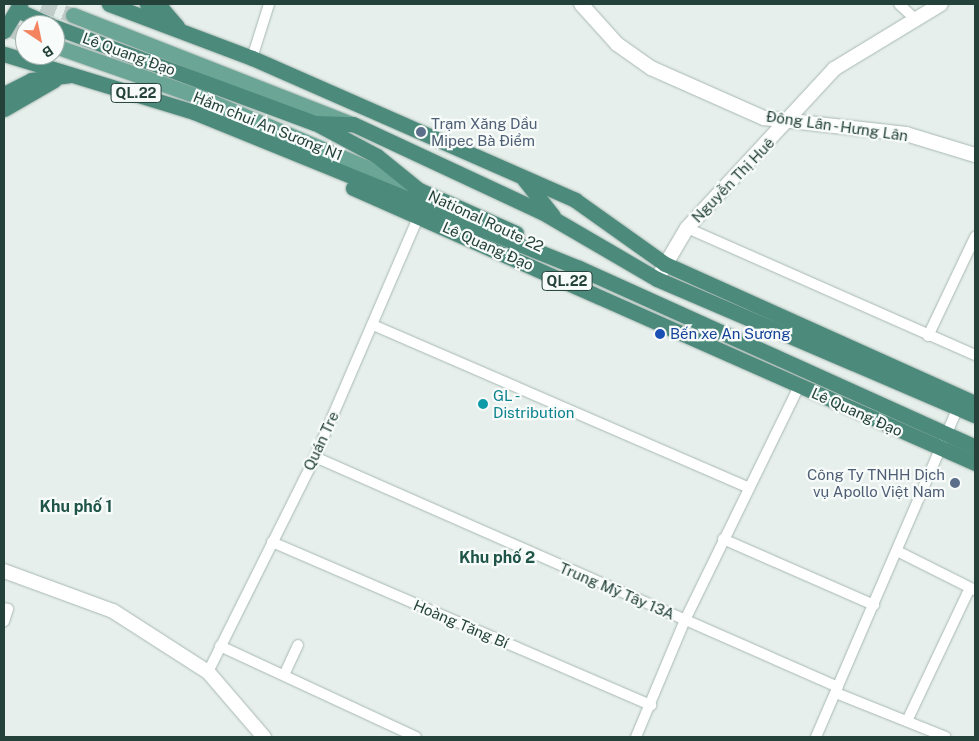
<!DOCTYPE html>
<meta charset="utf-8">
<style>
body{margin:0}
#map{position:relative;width:979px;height:741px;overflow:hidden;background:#e6efeb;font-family:"Public Sans",sans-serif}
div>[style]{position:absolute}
.primary-tunnel>*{height:15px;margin-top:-7.5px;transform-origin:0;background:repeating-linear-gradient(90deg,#bfccc8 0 15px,transparent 0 23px)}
.roads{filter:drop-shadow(0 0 1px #a8b8b2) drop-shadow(0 0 1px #a8b8b2)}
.minor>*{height:10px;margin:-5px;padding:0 5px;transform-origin:5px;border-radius:5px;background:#fff}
.tertiary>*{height:14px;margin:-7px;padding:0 7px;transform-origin:7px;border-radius:7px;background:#fff}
.primary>*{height:15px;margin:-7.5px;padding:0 7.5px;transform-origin:7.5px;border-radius:7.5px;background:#6aa596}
.trunk>*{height:15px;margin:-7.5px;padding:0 7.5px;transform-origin:7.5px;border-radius:7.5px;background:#4c8a7c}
.dots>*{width:14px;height:14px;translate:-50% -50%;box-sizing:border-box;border:2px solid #f7fbf9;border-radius:50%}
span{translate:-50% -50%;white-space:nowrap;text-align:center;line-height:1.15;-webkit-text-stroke:4.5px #f7fbf9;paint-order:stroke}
.shield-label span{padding:1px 4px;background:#f7fbf9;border:1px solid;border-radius:4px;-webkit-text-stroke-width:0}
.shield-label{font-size:14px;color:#24423a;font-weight:700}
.street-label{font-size:15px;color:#24423a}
.service-label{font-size:15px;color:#4e5e75}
.left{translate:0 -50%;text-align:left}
.right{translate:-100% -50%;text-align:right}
.transit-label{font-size:15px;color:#164399}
.culture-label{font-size:15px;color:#0d838f}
.neighbourhood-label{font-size:16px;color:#1f5548;font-weight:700}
.frame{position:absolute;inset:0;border:5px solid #24423a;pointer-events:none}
.north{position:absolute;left:15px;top:15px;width:50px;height:50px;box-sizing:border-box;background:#f7fbf9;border:1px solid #a3b1ad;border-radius:50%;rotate:146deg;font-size:14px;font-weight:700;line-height:20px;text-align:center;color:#24423a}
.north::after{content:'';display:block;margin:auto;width:18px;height:22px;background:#f4845f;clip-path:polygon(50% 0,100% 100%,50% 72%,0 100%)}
</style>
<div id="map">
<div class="primary-tunnel">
<div style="left:42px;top:4px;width:33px;rotate:20deg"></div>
<div style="left:4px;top:27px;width:22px;rotate:21deg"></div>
</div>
<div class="roads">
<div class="minor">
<div style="left:899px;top:4px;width:19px;rotate:43deg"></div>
<div style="left:252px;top:58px;width:57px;rotate:-72.5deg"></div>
<div style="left:687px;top:228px;width:315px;rotate:23.8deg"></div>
<div style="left:373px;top:325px;width:408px;rotate:23.4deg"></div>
<div style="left:928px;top:336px;width:110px;rotate:-64.6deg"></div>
<div style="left:315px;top:457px;width:571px;rotate:23.74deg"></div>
<div style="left:723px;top:539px;width:165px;rotate:23.6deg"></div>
<div style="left:272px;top:542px;width:413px;rotate:23.3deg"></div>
<div style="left:897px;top:551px;width:87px;rotate:26.6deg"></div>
<div style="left:4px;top:608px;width:4px;rotate:14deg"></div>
<div style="left:8px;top:609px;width:13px;rotate:108deg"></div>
<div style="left:220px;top:646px;width:216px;rotate:24.9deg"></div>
<div style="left:208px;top:672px;width:240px;rotate:-63.5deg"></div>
<div style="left:315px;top:457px;width:266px;rotate:-66.7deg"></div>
<div style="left:284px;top:675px;width:33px;rotate:-65deg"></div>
<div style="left:836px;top:693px;width:118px;rotate:21.8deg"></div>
<div style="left:907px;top:721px;width:147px;rotate:-64.7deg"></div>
<div style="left:636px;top:737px;width:127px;rotate:-67.3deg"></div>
<div style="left:685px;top:620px;width:260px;rotate:-64deg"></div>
<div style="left:816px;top:737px;width:364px;rotate:-66.7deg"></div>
</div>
<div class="tertiary">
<div style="left:581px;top:4px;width:54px;rotate:48deg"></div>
<div style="left:617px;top:44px;width:42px;rotate:35.2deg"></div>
<div style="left:651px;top:68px;width:124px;rotate:23.9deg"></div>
<div style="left:764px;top:118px;width:143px;rotate:6.4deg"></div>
<div style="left:906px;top:134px;width:72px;rotate:16.9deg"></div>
<div style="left:657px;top:279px;width:59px;rotate:-59.5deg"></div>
<div style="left:687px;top:228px;width:217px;rotate:-47.2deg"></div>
<div style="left:834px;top:69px;width:125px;rotate:-31.3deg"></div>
<div style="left:4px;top:571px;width:116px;rotate:20.2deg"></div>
<div style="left:113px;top:611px;width:113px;rotate:32.7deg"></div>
<div style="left:208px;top:672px;width:86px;rotate:49.3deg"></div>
</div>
<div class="primary">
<div style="left:73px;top:15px;width:299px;rotate:21.4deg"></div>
<div style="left:58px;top:47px;width:151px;rotate:19.4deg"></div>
<div style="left:200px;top:97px;width:228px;rotate:23deg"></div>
</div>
<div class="trunk">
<div style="left:109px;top:4px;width:153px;rotate:20.7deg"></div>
<div style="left:252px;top:58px;width:353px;rotate:23.7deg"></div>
<div style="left:575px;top:200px;width:110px;rotate:35.4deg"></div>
<div style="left:665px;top:264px;width:340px;rotate:24.2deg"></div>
<div style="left:147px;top:4px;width:16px;rotate:18deg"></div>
<div style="left:162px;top:9px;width:23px;rotate:49deg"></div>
<div style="left:17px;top:10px;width:37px;rotate:24deg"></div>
<div style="left:55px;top:27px;width:277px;rotate:20.3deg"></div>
<div style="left:315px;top:123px;width:70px;rotate:28deg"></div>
<div style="left:377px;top:156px;width:54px;rotate:39deg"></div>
<div style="left:419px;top:190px;width:106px;rotate:23.9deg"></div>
<div style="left:4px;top:31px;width:31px;rotate:-59deg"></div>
<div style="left:4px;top:54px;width:199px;rotate:17deg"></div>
<div style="left:194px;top:112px;width:247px;rotate:22.1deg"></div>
<div style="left:423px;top:205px;width:168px;rotate:22deg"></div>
<div style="left:579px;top:268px;width:435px;rotate:24.3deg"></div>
<div style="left:4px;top:94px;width:30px;rotate:-27deg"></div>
<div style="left:31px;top:80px;width:38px;rotate:-7deg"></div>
<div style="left:4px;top:109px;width:58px;rotate:-30.1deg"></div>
<div style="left:315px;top:123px;width:38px;rotate:2deg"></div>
<div style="left:353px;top:124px;width:208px;rotate:25deg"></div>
<div style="left:542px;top:212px;width:133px;rotate:30.2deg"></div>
<div style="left:657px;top:279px;width:346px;rotate:23.2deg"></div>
<div style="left:524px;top:179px;width:47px;rotate:51.9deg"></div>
<div style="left:353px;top:188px;width:680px;rotate:23.85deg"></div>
</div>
</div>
<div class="dots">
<div style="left:421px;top:132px;background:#5c6f8a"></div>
<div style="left:660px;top:334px;background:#1a4fb4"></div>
<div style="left:483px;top:404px;background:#0f9aa8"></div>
<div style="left:955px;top:483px;background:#5c6f8a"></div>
</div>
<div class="shield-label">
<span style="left:136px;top:93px">QL.22</span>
<span style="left:567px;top:281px">QL.22</span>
</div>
<div class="street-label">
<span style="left:129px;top:54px;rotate:20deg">Lê Quang Đạo</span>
<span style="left:268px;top:126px;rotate:22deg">Hầm chui An Sương N1</span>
<span style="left:837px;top:126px;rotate:8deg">Đông Lân - Hưng Lân</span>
<span style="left:733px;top:180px;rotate:-46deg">Nguyễn Thị Huê</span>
<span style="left:486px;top:221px;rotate:25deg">National Route 22</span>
<span style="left:488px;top:246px;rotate:24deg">Lê Quang Đạo</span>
<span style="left:857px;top:412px;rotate:24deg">Lê Quang Đạo</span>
<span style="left:321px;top:441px;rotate:-65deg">Quán Tre</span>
<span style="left:617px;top:591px;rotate:23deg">Trung Mỹ Tây 13A</span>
<span style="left:461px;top:624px;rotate:23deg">Hoàng Tăng Bí</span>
</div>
<div class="service-label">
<span class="left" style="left:431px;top:132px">Trạm Xăng Dầu<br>Mipec Bà Điểm</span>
<span class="right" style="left:945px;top:483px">Công Ty TNHH Dịch<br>vụ Apollo Việt Nam</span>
</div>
<div class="transit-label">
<span class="left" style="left:670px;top:334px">Bến xe An Sương</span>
</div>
<div class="culture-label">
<span class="left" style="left:493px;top:404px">GL -<br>Distribution</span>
</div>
<div class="neighbourhood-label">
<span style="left:76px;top:507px">Khu phố 1</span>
<span style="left:497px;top:558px">Khu phố 2</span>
</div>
<div class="frame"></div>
<div class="north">B</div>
</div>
